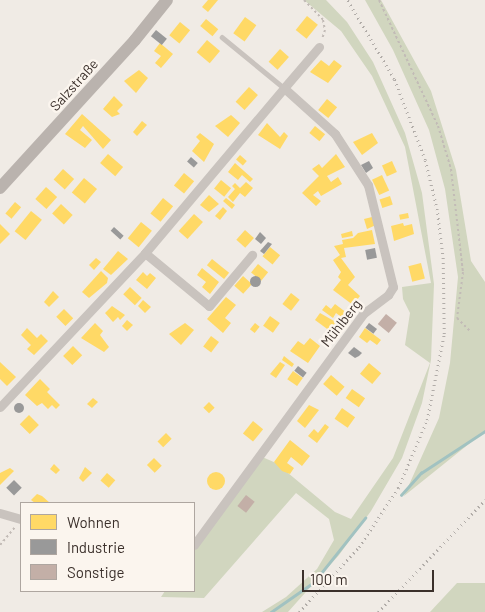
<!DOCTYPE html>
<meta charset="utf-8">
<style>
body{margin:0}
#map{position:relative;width:485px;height:612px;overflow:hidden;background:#f0ebe5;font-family:Barlow,sans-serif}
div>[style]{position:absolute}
.green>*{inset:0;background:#d1d6bf}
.homes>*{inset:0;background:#ffd966;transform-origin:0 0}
.round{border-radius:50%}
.industry>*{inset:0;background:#999;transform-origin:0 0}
.stream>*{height:2.5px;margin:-1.25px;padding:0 1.25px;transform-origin:1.25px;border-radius:1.25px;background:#a1c2c1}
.building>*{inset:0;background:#c3afa7;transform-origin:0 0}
.path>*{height:2px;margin-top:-1px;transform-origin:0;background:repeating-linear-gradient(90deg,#c2bbb6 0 2.5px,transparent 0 5px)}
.lane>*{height:4.5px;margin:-2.25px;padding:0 2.25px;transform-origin:2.25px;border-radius:2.25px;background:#c9c3be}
.street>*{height:9px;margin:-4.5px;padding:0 4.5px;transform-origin:4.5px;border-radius:4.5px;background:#c9c3be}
.secondary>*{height:12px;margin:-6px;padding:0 6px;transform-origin:6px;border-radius:6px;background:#bab3ae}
.rail>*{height:2.5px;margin-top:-1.25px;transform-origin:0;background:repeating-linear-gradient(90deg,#b1aca8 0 1px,transparent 0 5px)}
span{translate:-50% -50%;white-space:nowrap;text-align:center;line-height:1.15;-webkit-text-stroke:5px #fbf5ee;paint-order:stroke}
.street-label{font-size:14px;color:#3b302b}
.legend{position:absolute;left:20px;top:502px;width:175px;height:90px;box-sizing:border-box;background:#fbf5ee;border:1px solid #aea6a0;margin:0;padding:6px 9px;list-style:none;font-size:15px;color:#3b302b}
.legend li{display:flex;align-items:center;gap:10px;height:25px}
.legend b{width:25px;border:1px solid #aea6a0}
.scale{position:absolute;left:302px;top:570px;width:132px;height:22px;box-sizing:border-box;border:2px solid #3b302b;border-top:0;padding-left:6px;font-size:15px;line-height:18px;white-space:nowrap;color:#3b302b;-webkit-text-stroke:4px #fbf5ee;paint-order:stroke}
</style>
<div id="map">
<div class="green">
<div style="clip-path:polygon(304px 0,326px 0,347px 22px,373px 62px,405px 133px,422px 193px,434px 284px,431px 360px,422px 403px,402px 458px,371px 511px,339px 555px,288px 612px,262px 612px,286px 597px,317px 569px,334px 540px,329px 519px,296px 493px,204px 598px,161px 597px,165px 591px,194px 591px,194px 550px,260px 456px,276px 463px,335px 512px,351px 519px,393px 458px,430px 363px,405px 345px,410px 313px,403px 299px,402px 287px,431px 283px,405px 147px,372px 76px,341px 31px)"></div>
<div style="clip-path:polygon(365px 0,381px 0,431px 91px,456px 170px,471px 261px,485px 282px,485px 431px,404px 496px,439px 418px,450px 363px,458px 277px,445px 189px,429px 130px,393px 50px)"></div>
<div style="clip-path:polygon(457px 583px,485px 583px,485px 612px,430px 612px)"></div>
</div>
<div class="homes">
<div style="clip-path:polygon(208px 0,218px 0,208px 12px,202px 7px)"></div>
<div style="left:307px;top:16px;width:14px;height:18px;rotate:39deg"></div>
<div style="left:245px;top:17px;width:14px;height:20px;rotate:36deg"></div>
<div style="left:206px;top:19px;width:16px;height:9px;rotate:40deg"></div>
<div style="left:180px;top:22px;width:13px;height:17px;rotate:39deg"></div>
<div style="left:207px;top:40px;width:17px;height:16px;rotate:40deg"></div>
<div style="clip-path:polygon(160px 43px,173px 54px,161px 68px,155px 63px,161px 56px,154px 51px)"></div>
<div style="left:280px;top:49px;width:12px;height:17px;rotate:42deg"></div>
<div style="clip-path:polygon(321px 60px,329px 66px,334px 60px,342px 66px,328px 83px,310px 72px)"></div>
<div style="clip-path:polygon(139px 70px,148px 78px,136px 93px,124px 81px)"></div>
<div style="left:249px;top:87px;width:12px;height:20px;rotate:42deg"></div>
<div style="clip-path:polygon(114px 96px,123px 105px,117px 111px,120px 114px,112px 117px,103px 109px)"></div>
<div style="left:327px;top:99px;width:13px;height:14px;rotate:39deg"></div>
<div style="clip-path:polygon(82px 114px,111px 140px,103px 149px,83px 126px,80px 130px,92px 140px,85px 148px,65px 134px)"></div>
<div style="clip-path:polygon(231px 115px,240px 123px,228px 137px,215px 126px)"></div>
<div style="clip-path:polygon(142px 121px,147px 125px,137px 136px,133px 132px)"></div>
<div style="clip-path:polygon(267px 123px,280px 137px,284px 132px,288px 136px,280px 149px,258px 135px)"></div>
<div style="left:315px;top:126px;width:13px;height:9px;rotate:39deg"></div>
<div style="clip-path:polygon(200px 133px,214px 144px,204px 162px,192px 151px,200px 141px,196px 137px)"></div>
<div style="clip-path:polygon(372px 133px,378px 143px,362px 155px,353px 142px)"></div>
<div style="left:108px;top:154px;width:20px;height:12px;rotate:41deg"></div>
<div style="clip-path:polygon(336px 154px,345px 167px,327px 176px,331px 182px,338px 177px,342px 184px,321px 196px,318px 191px,313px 195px,321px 201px,316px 206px,302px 193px,319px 176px,312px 169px,319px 164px,322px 168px)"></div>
<div style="left:240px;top:155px;width:9px;height:6px;rotate:41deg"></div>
<div style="left:392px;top:161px;width:12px;height:11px;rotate:66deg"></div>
<div style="clip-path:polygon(235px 163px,253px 179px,250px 182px,242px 175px,238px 180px,228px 172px)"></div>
<div style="left:63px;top:169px;width:15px;height:14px;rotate:42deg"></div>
<div style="left:184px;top:173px;width:13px;height:16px;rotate:39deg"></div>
<div style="left:382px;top:175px;width:17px;height:11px;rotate:65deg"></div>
<div style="left:84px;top:178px;width:17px;height:19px;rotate:40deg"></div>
<div style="left:221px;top:180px;width:13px;height:11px;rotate:39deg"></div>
<div style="clip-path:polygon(246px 182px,253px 188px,245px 197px,240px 193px,233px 202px,228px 197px,235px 189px,232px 186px,235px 183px,240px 188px)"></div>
<div style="left:46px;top:187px;width:15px;height:16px;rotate:42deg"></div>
<div style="clip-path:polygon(209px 195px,219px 204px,209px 212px,200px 205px)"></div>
<div style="left:390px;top:196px;width:9px;height:11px;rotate:72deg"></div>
<div style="left:163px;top:198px;width:13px;height:20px;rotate:39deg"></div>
<div style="clip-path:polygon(226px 198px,235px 205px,232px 209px,223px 201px)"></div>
<div style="left:15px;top:202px;width:8px;height:15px;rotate:40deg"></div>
<div style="left:61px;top:204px;width:16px;height:13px;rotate:43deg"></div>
<div style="clip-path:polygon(223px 207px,227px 211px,220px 220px,215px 216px)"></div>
<div style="left:31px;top:211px;width:14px;height:26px;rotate:39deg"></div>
<div style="left:408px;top:213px;width:5px;height:9px;rotate:79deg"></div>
<div style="left:194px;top:214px;width:12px;height:23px;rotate:42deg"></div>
<div style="clip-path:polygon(372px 217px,376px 225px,367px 229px,364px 219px)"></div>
<div style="left:141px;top:222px;width:14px;height:21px;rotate:39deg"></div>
<div style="clip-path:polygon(403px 223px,404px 226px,412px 224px,414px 234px,394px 241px,391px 226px)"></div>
<div style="clip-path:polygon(0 224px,10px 234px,0 244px)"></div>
<div style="left:245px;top:230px;width:12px;height:13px;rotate:42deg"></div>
<div style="clip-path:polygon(372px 230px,375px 244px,344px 248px,346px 257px,341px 258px,355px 277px,348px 285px,360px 296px,353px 305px,333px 290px,341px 280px,338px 277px,341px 272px,333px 260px,340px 255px,334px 246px,343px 244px,342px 240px,353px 238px,358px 233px)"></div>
<div style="clip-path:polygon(352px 231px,353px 236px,342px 238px,341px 234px)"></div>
<div style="left:270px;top:247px;width:13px;height:12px;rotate:39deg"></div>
<div style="clip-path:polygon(118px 251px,128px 259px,111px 275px,103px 269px)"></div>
<div style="clip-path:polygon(96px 258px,101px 262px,94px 270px,89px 265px)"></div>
<div style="left:212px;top:259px;width:22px;height:8px;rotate:39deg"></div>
<div style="left:421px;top:263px;width:16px;height:13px;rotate:76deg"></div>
<div style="left:258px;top:264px;width:13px;height:11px;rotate:39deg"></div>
<div style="clip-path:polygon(202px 268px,219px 282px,210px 294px,202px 287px,206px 282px,197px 275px)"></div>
<div style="clip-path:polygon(101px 271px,108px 278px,107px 283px,89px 298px,82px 292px)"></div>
<div style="clip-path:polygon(143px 272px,147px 276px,150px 273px,156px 278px,147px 289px,136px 280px)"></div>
<div style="left:243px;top:276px;width:12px;height:13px;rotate:42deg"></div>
<div style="left:130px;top:287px;width:16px;height:10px;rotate:43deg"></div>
<div style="clip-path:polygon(53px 291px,59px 297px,49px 307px,44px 302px)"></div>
<div style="left:291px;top:293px;width:11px;height:14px;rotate:38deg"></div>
<div style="clip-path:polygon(226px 297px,236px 305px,225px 318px,231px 323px,223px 333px,207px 319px)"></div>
<div style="clip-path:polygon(143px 300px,151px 307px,145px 313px,138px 306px)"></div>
<div style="clip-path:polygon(335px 304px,347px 313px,352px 307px,357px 311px,348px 322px,336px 313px,333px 318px,322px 310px,326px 305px,331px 309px)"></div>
<div style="clip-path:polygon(112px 306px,125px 315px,120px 320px,118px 317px,113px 322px,105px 313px)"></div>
<div style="left:64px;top:309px;width:13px;height:11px;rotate:45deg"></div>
<div style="clip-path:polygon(320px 313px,341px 325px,334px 334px,315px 320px)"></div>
<div style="left:270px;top:316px;width:12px;height:12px;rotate:35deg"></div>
<div style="clip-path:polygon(127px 320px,133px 325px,127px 331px,122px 326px)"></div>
<div style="clip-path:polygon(95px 323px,103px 331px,100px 335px,109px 347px,104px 352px,81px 338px)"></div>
<div style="clip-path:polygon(185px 323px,194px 330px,181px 345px,169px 334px)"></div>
<div style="left:255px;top:323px;width:6px;height:8px;rotate:39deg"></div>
<div style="clip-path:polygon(27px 328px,37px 338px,41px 334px,48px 341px,34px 355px,27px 349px,31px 345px,21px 335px)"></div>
<div style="clip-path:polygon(365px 328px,381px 340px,377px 345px,370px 340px,367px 343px,359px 337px)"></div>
<div style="left:211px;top:336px;width:10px;height:13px;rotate:37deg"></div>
<div style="clip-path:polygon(310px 338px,320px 346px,308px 363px,290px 351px,298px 341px,304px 345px)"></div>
<div style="left:73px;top:346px;width:13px;height:14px;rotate:45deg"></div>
<div style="clip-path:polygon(284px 356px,294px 364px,292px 367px,282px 360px)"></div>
<div style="clip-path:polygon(0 362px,16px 377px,7px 386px,0 379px)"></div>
<div style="clip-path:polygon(280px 362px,285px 365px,276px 378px,270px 374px)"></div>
<div style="left:369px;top:363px;width:16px;height:14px;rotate:40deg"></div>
<div style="left:293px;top:371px;width:12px;height:10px;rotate:35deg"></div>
<div style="left:331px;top:375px;width:18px;height:12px;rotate:41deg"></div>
<div style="clip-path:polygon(40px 379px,50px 389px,47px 392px,60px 405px,56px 409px,52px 405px,48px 409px,42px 403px,37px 406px,25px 395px)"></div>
<div style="left:352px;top:389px;width:16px;height:11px;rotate:35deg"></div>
<div style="clip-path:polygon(93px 398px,98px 402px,92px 408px,87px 404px)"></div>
<div style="left:209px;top:402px;width:8px;height:8px;rotate:45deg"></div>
<div style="clip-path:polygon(309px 405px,319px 410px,305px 428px,297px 421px)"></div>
<div style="left:342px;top:408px;width:16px;height:13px;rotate:35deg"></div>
<div style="left:29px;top:415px;width:14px;height:13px;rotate:45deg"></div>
<div style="left:253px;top:421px;width:13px;height:16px;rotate:39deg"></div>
<div style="clip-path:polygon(325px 424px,329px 427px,317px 443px,308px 436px,314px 429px,318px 433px)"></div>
<div style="left:166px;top:433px;width:8px;height:12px;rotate:45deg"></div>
<div style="clip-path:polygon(290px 440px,310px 456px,302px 466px,291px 457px,287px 463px,294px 468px,290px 474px,282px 471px,274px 462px)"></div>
<div style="left:154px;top:458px;width:11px;height:10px;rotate:45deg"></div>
<div style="clip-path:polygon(54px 464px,60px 470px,56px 474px,50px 469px)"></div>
<div style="clip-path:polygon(85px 467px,92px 473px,83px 482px,79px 478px)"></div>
<div style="clip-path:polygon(10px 468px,14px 471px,0 485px,0 473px)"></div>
<div class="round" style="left:207px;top:472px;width:18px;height:18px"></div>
<div style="left:107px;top:473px;width:11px;height:10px;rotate:41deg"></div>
<div style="clip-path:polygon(37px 494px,42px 496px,50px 503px,35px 503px,31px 500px)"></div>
</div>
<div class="industry">
<div style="left:156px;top:30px;width:14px;height:8px;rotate:39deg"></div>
<div style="left:191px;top:157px;width:9px;height:6px;rotate:41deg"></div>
<div style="clip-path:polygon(369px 161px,373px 168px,366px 173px,361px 165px)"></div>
<div style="left:114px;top:227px;width:13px;height:5px;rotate:42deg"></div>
<div style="clip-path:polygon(260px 232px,266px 238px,261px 244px,255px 239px)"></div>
<div style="clip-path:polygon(268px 242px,272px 244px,264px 254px,260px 251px)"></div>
<div style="left:375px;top:248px;width:10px;height:10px;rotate:79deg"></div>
<div class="round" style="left:249.5px;top:275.5px;width:11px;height:11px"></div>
<div style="left:369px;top:323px;width:10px;height:6px;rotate:37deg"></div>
<div style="clip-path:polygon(354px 347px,362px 353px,359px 356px,355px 358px,348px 353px)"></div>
<div style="left:298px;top:366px;width:11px;height:6px;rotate:38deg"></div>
<div class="round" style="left:14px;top:403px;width:10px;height:10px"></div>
<div style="left:14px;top:480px;width:11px;height:11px;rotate:45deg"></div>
</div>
<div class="stream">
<div style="left:401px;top:495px;width:30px;rotate:-48deg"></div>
<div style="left:421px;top:473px;width:77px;rotate:-33.3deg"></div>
<div style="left:271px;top:612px;width:52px;rotate:-34.9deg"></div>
<div style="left:314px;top:582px;width:82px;rotate:-51.4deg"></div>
</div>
<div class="building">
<div style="left:386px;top:314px;width:14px;height:13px;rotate:39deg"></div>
<div style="left:246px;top:495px;width:11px;height:14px;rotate:38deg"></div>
</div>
<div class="path">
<div style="left:304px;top:0;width:28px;rotate:46deg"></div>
<div style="left:323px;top:20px;width:10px;rotate:79deg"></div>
<div style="left:325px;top:30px;width:9px;rotate:108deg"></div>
<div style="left:379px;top:0;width:139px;rotate:64.9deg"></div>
<div style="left:438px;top:126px;width:45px;rotate:73.2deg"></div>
<div style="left:451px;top:169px;width:104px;rotate:83.4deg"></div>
<div style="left:463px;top:272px;width:46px;rotate:97.4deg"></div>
<div style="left:457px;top:318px;width:18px;rotate:45deg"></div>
<div style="left:0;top:545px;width:25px;rotate:-50deg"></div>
</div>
<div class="lane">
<div style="left:222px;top:37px;width:80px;rotate:39.4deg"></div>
</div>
<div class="street">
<div style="left:284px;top:88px;width:54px;rotate:-49.5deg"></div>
<div style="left:145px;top:253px;width:83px;rotate:39.6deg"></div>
<div style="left:209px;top:306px;width:67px;rotate:-49.9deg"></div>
<div style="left:0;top:407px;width:212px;rotate:-46.7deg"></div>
<div style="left:145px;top:253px;width:216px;rotate:-49.9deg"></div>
<div style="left:284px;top:88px;width:69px;rotate:42deg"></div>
<div style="left:335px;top:134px;width:61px;rotate:57.1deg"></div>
<div style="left:368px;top:185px;width:105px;rotate:76.2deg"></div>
<div style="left:393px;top:287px;width:9px;rotate:122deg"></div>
<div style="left:388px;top:295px;width:31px;rotate:143deg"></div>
<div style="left:363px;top:314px;width:286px;rotate:126.2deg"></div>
<div style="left:0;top:513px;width:22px;rotate:16deg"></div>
</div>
<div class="secondary">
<div style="left:0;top:188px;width:200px;rotate:-47.6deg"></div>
<div style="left:135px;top:40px;width:51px;rotate:-51.3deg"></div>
</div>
<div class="rail">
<div style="left:299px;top:612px;width:88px;rotate:-47.3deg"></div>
<div style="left:359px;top:547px;width:71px;rotate:-56.5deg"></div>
<div style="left:398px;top:488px;width:74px;rotate:-66.9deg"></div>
<div style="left:427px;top:420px;width:88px;rotate:-78.8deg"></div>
<div style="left:444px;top:334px;width:75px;rotate:-90.8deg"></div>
<div style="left:443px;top:259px;width:49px;rotate:-97deg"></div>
<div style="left:437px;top:210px;width:51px;rotate:-103.5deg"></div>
<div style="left:425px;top:160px;width:87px;rotate:-110.9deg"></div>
<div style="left:394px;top:79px;width:92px;rotate:-120.7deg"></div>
<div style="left:378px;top:612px;width:155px;rotate:-46.3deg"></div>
</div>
<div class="street-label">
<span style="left:74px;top:85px;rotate:-48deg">Salzstraße</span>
<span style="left:341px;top:323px;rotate:-52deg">Mühlberg</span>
</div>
<ul class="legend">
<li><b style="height:14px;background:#ffd966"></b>Wohnen</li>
<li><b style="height:14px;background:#999"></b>Industrie</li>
<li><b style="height:14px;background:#c3afa7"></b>Sonstige</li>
</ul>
<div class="scale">100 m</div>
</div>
